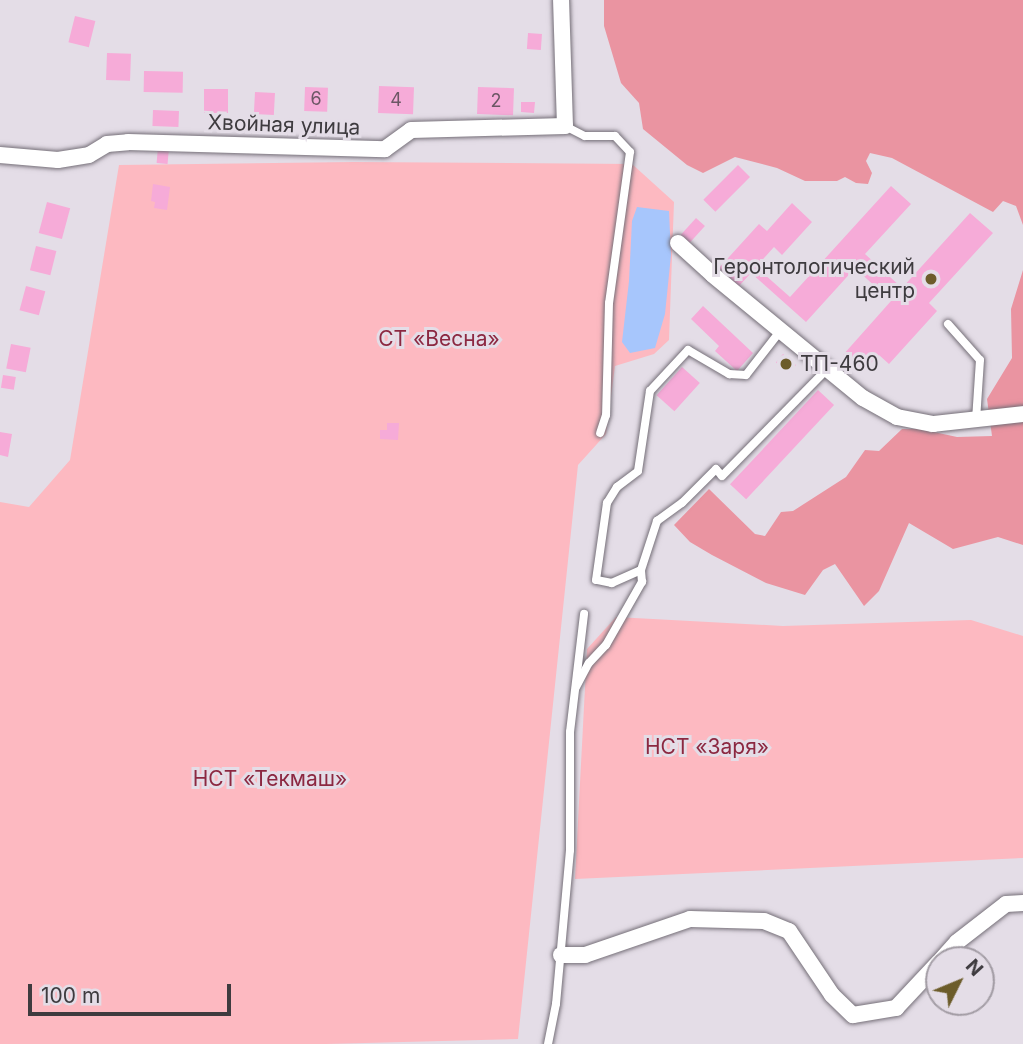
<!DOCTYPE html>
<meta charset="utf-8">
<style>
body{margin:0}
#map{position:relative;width:1023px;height:1044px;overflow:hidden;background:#e4dde7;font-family:Inter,sans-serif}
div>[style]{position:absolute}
.green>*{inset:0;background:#fdb9c1}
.forest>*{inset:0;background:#ea94a1}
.water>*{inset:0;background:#a7c6fc}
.building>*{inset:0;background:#f6abd8;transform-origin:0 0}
.roads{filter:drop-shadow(0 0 2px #756f78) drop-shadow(0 0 2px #756f78)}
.lane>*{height:8px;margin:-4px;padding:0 4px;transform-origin:4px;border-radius:4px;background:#fff}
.street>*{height:16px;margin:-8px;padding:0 8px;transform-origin:8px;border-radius:8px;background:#fff}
.dots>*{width:19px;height:19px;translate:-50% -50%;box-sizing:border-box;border:4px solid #e4dde7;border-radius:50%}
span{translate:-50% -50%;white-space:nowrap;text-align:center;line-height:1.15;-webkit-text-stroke:6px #e4dde7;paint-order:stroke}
.number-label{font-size:18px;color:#6c5765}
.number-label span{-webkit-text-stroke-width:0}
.street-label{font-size:21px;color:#3e3b3f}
.poi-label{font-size:21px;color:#3e3b3f}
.right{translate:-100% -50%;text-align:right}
.left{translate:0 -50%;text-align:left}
.park-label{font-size:21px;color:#8c2841}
.north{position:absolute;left:925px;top:946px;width:70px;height:70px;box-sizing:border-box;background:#e4dde7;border:2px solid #a29ca4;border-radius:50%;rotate:47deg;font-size:19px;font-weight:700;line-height:28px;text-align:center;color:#3e3b3f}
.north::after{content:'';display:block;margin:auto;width:24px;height:32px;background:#6c5c2a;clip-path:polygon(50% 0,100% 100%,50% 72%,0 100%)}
.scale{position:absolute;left:28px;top:984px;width:203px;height:32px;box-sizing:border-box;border:4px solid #3e3b3f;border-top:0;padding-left:9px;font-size:21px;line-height:24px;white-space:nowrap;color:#3e3b3f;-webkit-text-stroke:5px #e4dde7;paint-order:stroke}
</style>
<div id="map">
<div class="green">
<div style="clip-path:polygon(354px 162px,632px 164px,674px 202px,669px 340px,654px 354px,615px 366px,606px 434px,578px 465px,518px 1039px,326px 1044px,0 1044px,0 502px,29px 507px,70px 460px,119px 165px)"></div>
<div style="clip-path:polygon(616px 617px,783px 626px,971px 620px,1023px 636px,1023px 858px,575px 879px,587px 649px)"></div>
</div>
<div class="forest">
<div style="clip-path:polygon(604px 0,1023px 0,1023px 225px,1016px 206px,1003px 201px,993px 212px,892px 158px,870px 153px,866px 161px,872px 173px,868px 184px,856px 183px,845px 177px,837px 181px,805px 181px,777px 168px,735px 157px,703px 173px,687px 165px,643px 129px,639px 103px,621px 83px,604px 26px)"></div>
<div style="clip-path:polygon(1023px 270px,1023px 545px,998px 537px,953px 549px,909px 523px,879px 591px,864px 606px,835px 564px,823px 570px,805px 595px,766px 583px,712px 555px,690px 542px,674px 525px,709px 489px,755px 534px,765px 536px,781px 512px,793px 511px,846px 477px,865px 450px,879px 451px,902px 429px,920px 429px,957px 437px,992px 436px,987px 399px,1012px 358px,1011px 309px)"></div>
</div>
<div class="water">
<div style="clip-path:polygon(637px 207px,669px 211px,671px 255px,665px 314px,655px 348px,630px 353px,622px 342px,629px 281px,632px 221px)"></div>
</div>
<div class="building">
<div style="left:75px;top:16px;width:21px;height:27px;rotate:14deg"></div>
<div style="left:528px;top:33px;width:14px;height:16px;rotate:4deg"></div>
<div style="left:107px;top:53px;width:24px;height:27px;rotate:2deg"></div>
<div style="left:144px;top:71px;width:39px;height:21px;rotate:1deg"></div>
<div style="left:379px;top:86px;width:35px;height:27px;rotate:2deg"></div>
<div style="left:305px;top:87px;width:23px;height:24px;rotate:2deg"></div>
<div style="left:478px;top:87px;width:36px;height:27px;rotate:2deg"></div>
<div style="left:204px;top:89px;width:24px;height:24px"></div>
<div style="left:255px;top:92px;width:20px;height:22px;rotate:3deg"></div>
<div style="clip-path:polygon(521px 102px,535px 102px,534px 113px,521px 112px)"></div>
<div style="left:153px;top:110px;width:26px;height:16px;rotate:2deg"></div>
<div style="left:158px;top:147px;width:11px;height:16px;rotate:5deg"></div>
<div style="left:738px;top:165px;width:17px;height:49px;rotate:45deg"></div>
<div style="clip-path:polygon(153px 184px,170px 187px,167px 210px,154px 208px,155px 202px,151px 201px)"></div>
<div style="clip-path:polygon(891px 186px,911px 204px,865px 254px,902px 288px,970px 213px,993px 233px,929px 303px,937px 311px,889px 364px,879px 355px,862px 372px,843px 355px,891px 301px,855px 268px,806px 322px,751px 273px,739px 286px,719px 268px,759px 224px,767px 231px,792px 203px,812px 222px,782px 255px,774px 247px,756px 267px,790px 297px)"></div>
<div style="left:47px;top:202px;width:24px;height:32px;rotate:15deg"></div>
<div style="left:696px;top:218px;width:12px;height:23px;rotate:42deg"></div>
<div style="left:36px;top:246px;width:21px;height:25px;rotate:14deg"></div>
<div style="left:26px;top:286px;width:20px;height:25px;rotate:15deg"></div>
<div style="clip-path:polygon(703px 306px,753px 353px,737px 371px,715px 351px,719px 346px,691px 319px)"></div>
<div style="left:11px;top:344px;width:20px;height:25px;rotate:11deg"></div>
<div style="left:783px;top:354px;width:17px;height:11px;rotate:40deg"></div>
<div style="left:682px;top:367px;width:24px;height:38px;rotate:42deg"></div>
<div style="left:3px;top:375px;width:13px;height:13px;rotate:9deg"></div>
<div style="left:818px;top:390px;width:22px;height:129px;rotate:43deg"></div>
<div style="clip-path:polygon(387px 423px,399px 423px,398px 440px,380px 439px,380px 430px,387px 430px)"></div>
<div style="clip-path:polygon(0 432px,12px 434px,8px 457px,0 455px)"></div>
</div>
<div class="roads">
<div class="lane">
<div style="left:565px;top:126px;width:22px;rotate:27deg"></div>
<div style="left:585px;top:136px;width:30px"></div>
<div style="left:615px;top:136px;width:22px;rotate:47deg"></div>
<div style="left:630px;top:152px;width:152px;rotate:97.9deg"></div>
<div style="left:609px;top:303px;width:112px;rotate:91.5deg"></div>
<div style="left:606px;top:415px;width:19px;rotate:108deg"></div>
<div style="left:948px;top:324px;width:48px;rotate:48.4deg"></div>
<div style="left:980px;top:360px;width:60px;rotate:93.8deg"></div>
<div style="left:641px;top:570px;width:52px;rotate:-71.9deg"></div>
<div style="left:657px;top:521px;width:31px;rotate:-36deg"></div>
<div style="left:682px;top:503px;width:48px;rotate:-45deg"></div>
<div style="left:716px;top:469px;width:9px;rotate:49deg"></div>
<div style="left:722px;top:476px;width:150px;rotate:-45.5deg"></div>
<div style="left:576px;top:687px;width:27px;rotate:-62deg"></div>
<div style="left:589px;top:663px;width:25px;rotate:-47deg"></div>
<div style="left:606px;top:645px;width:73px;rotate:-60.3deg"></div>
<div style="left:642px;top:582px;width:12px;rotate:-95deg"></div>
<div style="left:641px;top:570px;width:32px;rotate:156deg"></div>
<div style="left:612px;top:583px;width:16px;rotate:-169deg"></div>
<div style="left:596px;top:580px;width:78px;rotate:-81.9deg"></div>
<div style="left:607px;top:503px;width:19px;rotate:-58deg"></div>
<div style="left:617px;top:487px;width:26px;rotate:-37deg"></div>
<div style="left:638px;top:471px;width:81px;rotate:-81.5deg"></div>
<div style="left:650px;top:391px;width:56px;rotate:-47.2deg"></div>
<div style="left:688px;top:350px;width:48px;rotate:30.3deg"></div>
<div style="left:729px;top:374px;width:17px;rotate:3deg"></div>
<div style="left:746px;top:375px;width:57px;rotate:-52.1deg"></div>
<div style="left:548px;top:1044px;width:41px;rotate:-78.7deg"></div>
<div style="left:556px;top:1004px;width:155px;rotate:-84.8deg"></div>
<div style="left:570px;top:850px;width:118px;rotate:-90deg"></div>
<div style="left:570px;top:732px;width:119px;rotate:-83.2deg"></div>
</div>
<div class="street">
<div style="left:0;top:155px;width:58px;rotate:4.9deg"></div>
<div style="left:58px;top:160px;width:31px;rotate:-9deg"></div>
<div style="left:89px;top:155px;width:21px;rotate:-31deg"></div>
<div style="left:107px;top:144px;width:21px;rotate:-5deg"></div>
<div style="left:128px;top:142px;width:257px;rotate:1.6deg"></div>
<div style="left:385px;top:149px;width:32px;rotate:-36deg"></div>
<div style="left:411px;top:130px;width:154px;rotate:-1.5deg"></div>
<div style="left:565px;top:126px;width:126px;rotate:-91.8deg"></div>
<div style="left:678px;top:243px;width:47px;rotate:42.4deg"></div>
<div style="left:713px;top:275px;width:194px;rotate:39.4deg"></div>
<div style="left:863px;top:398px;width:39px;rotate:29deg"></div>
<div style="left:897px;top:417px;width:37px;rotate:11deg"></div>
<div style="left:933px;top:424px;width:91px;rotate:-6.3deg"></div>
<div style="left:561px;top:955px;width:24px"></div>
<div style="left:585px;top:955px;width:111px;rotate:-18.9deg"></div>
<div style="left:690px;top:919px;width:74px;rotate:1.5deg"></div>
<div style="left:764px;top:921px;width:27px;rotate:22deg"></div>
<div style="left:789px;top:931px;width:77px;rotate:56.1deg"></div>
<div style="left:832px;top:995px;width:29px;rotate:44deg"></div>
<div style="left:853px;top:1015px;width:44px;rotate:-9.2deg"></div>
<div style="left:896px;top:1008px;width:63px;rotate:-46.9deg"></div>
<div style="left:941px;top:960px;width:24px;rotate:-48deg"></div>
<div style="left:957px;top:942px;width:62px;rotate:-37.8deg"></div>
<div style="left:1006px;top:904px;width:17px;rotate:-3deg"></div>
</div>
</div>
<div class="dots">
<div style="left:931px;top:279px;background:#6c5c2a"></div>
<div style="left:786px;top:364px;background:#6c5c2a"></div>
</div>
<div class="number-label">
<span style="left:316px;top:99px">6</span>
<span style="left:396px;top:100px">4</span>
<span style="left:496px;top:101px">2</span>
</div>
<div class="street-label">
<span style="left:284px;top:125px;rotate:2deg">Хвойная улица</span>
</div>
<div class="poi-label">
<span class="right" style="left:915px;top:279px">Геронтологический<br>центр</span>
<span class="left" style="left:800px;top:364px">ТП-460</span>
</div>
<div class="park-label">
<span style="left:439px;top:339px">СТ «Весна»</span>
<span style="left:707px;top:747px">НСТ «Заря»</span>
<span style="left:270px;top:779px">НСТ «Текмаш»</span>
</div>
<div class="north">N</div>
<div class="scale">100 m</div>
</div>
